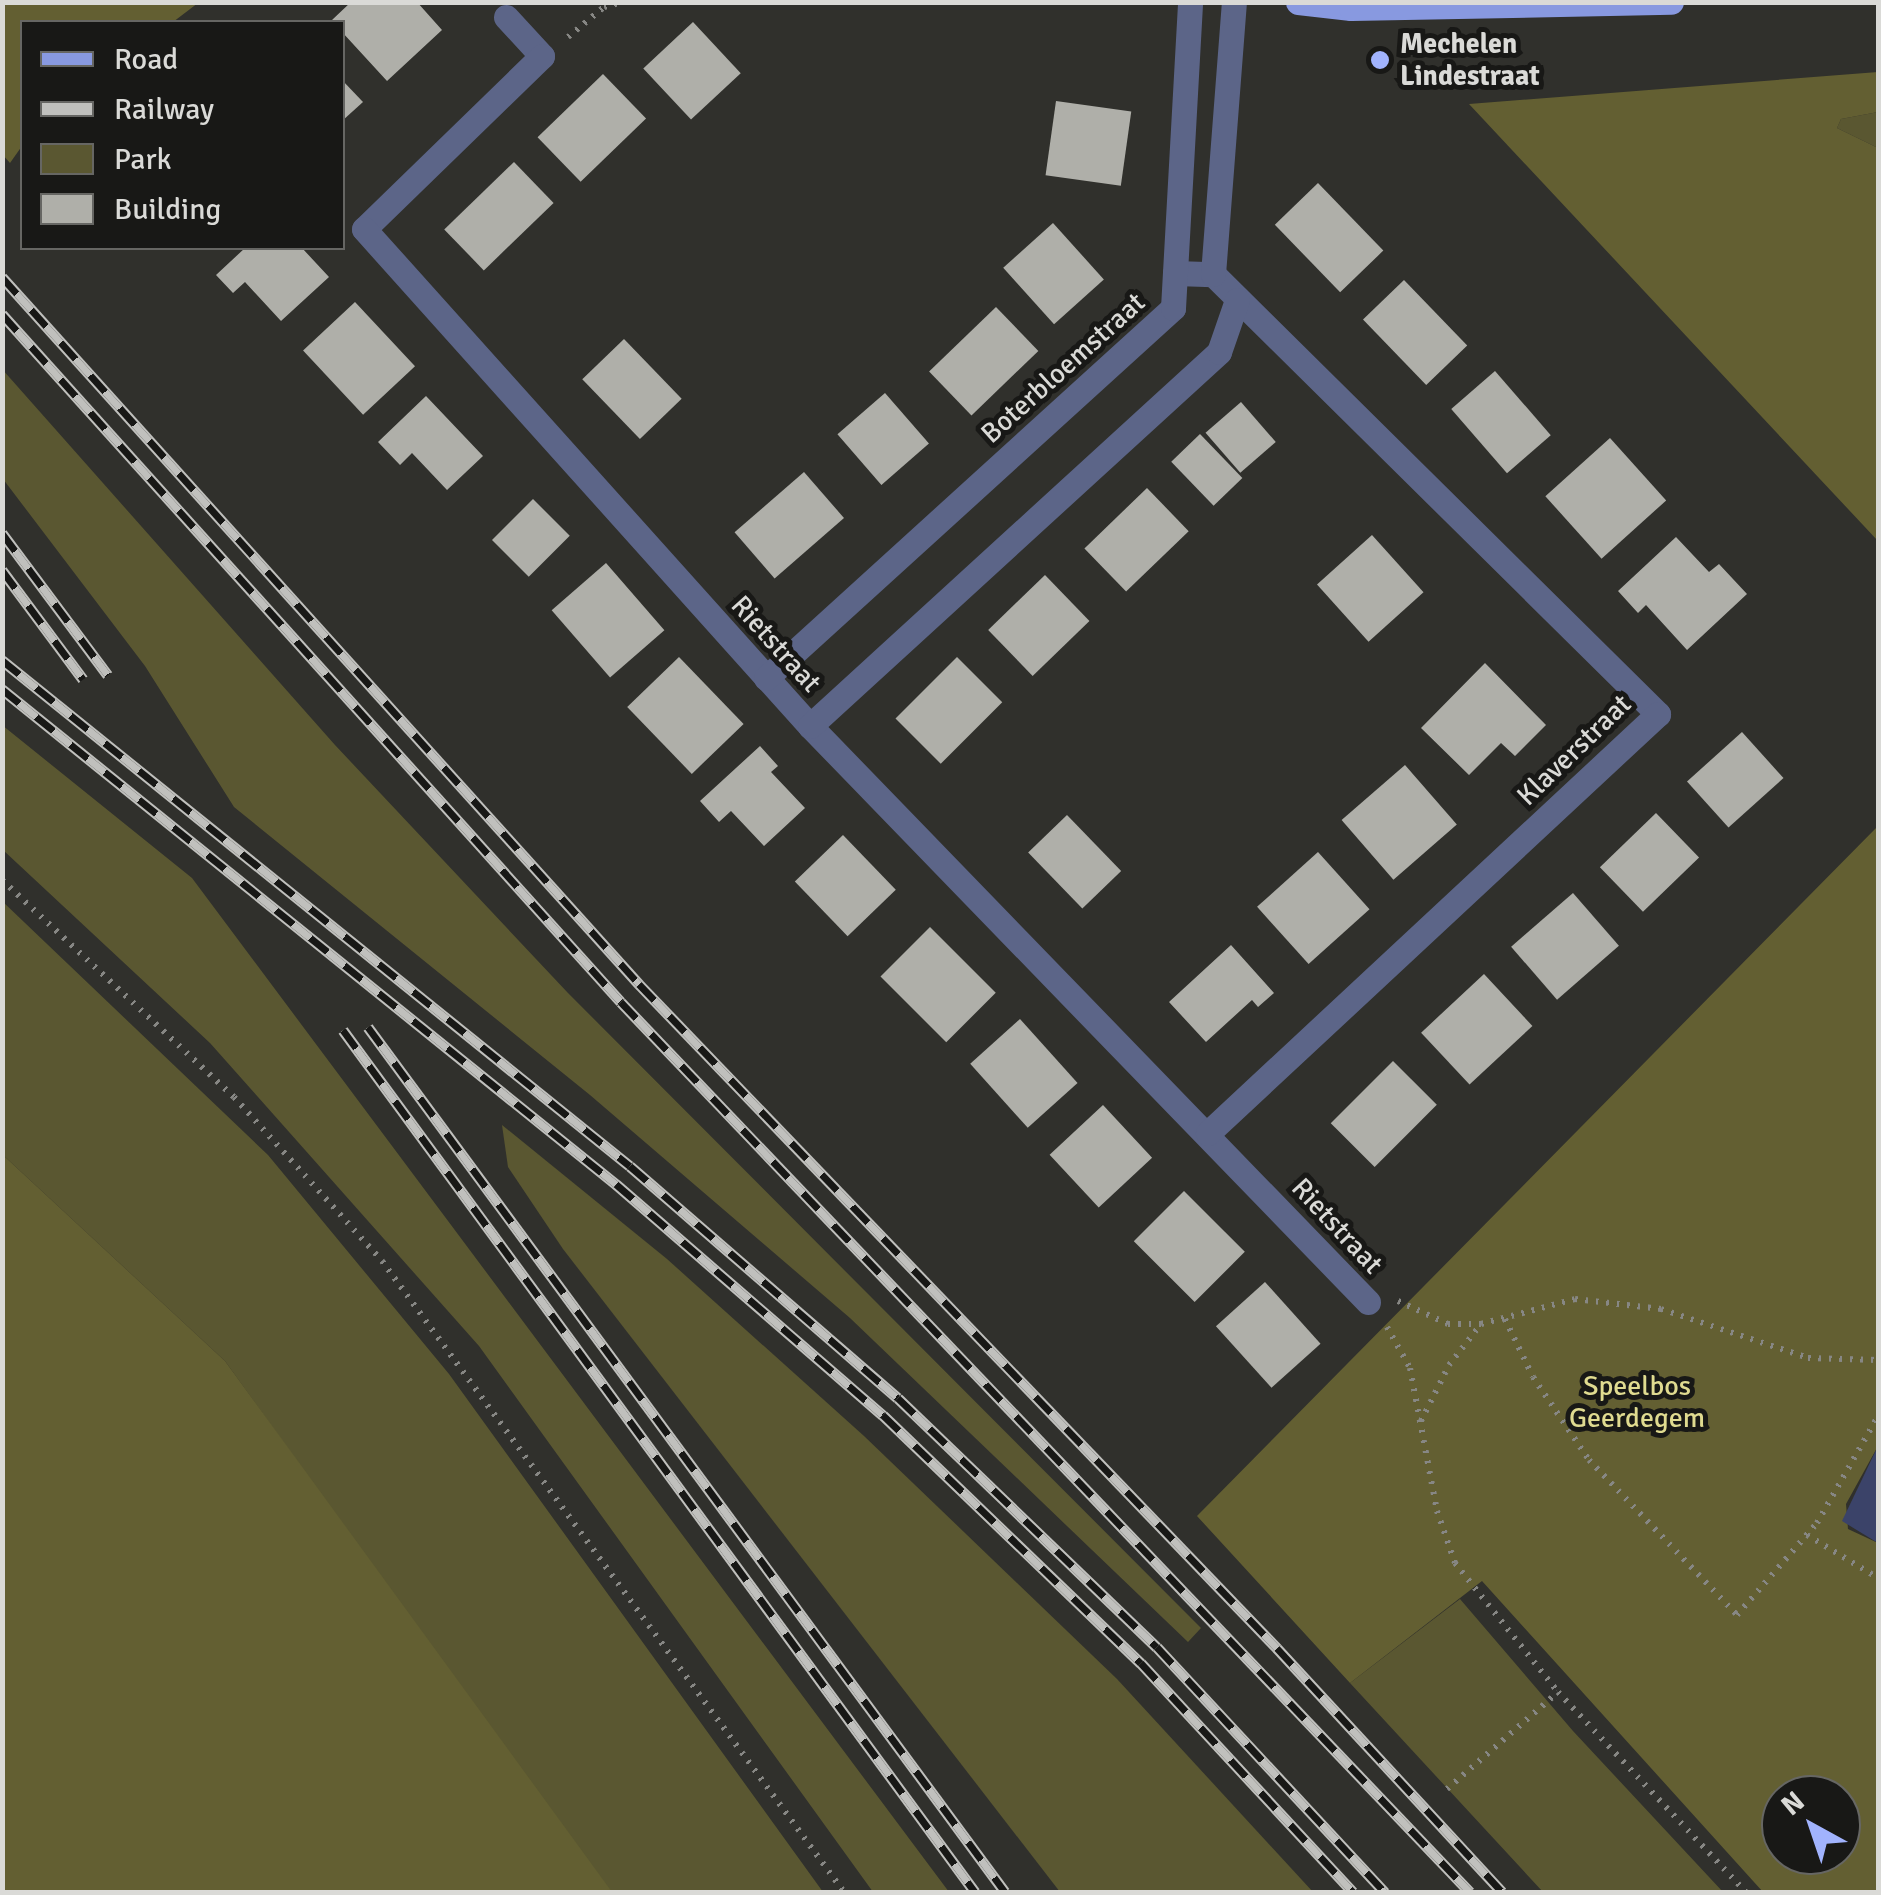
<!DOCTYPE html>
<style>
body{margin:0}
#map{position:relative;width:1881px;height:1895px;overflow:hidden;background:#30302c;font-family:Signika,sans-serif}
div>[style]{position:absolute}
.green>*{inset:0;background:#5a5731}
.forest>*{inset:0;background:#635f32}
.water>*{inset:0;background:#3b4369}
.building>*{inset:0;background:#afafa9;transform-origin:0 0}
.path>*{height:6px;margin-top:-3px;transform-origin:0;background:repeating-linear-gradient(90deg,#878784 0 2.5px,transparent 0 10.5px)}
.minor>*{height:25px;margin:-12.5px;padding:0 12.5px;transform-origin:12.5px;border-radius:12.5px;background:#5c6588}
.major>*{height:25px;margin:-12.5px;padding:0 12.5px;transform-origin:12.5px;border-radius:12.5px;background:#8899e0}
.rail>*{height:11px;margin-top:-5.5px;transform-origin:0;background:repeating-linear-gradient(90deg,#181816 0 22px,#c0c0bd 0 44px);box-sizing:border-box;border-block:2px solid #c0c0bd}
.dots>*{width:28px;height:28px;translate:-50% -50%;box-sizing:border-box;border:5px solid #181816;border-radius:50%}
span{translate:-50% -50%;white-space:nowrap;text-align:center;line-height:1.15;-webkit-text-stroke:10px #181816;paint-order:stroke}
.poi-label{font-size:28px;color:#dadad7;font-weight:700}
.left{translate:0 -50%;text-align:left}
.street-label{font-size:28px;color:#dadad7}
.park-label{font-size:28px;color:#e0db90}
.frame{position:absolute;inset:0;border:5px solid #dadad7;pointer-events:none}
.legend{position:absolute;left:20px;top:20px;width:325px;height:230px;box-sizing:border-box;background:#181816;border:2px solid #666663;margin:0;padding:12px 18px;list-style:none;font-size:30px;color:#dadad7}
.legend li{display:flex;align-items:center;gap:20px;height:50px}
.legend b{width:50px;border:2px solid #666663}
.north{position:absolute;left:1761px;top:1775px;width:100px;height:100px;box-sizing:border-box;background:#181816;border:2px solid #666663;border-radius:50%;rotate:320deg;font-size:28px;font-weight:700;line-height:40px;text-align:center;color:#dadad7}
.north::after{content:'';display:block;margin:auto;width:35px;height:45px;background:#a1b3fd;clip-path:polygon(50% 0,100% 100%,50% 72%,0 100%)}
</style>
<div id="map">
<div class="green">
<div style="clip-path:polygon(1878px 112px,1878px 148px,1837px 128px,1841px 119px)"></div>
<div style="clip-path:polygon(2px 369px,335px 745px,568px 993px,1201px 1628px,1188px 1642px,850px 1318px,590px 1095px,234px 807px,145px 666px,3px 479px)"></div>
<div style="clip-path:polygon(2px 725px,192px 878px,949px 1892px,873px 1892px,479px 1346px,210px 1043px,3px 850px)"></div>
<div style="clip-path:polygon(2px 901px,268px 1155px,449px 1374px,823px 1892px,612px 1892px,590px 1868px,225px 1361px,3px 1155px)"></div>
<div style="clip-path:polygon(502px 1125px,667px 1259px,864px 1436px,1117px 1679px,1313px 1892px,1060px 1892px,563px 1249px,508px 1167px)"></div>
<div style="clip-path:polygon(1460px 1599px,1573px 1731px,1723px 1892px,1543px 1892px,1350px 1683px)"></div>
</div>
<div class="forest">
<div style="clip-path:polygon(2px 3px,3px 2px,198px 3px,173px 22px,22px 22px,22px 146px,10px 163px,2px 154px)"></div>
<div style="clip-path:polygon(1878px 72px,1878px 112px,1841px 119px,1837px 128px,1878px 148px,1878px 541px,1469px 104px)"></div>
<div style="clip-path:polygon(evenodd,1878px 826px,1878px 1446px,1846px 1504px,1848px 1529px,1878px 1543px,1878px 1892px,1763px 1892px,1482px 1581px,1350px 1683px,1197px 1516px,1878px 826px,1781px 1795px,1841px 1795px,1841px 1855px,1781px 1855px,1781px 1795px)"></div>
<div style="clip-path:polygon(3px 1155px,225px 1361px,612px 1892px,3px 1892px)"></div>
</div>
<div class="water">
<div style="clip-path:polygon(1878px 1446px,1878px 1543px,1842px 1521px)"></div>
</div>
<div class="building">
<div style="clip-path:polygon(351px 2px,417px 2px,442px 30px,387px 81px,342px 32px,342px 22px,332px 20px)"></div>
<div style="left:693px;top:22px;width:70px;height:68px;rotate:47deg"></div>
<div style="left:603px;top:74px;width:62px;height:91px;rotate:46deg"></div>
<div style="clip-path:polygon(342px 80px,363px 102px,342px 121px)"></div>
<div style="left:1056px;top:101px;width:76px;height:75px;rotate:8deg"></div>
<div style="left:514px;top:162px;width:57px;height:97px;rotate:46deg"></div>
<div style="left:1318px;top:183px;width:94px;height:60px;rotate:46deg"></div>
<div style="left:1053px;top:223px;width:76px;height:67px;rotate:48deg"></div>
<div style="clip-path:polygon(245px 248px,302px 248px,329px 277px,281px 321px,245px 282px,233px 293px,216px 275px)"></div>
<div style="left:1404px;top:280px;width:91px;height:57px;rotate:46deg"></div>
<div style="left:355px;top:302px;width:88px;height:71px;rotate:47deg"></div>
<div style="left:996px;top:307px;width:61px;height:93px;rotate:46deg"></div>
<div style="left:624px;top:339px;width:83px;height:58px;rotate:46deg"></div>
<div style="left:1495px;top:371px;width:85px;height:58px;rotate:49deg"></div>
<div style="left:885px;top:393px;width:67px;height:63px;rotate:49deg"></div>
<div style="clip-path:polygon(426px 396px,483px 456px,447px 490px,412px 453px,400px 465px,378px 442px)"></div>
<div style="left:1241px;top:402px;width:53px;height:47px;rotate:49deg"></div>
<div style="left:1200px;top:434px;width:61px;height:40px;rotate:46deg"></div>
<div style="left:1610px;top:438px;width:84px;height:87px;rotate:48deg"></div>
<div style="left:804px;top:472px;width:61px;height:92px;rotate:49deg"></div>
<div style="left:1147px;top:488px;width:60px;height:87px;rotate:46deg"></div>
<div style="left:533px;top:499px;width:52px;height:58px;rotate:45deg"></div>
<div style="left:1372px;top:535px;width:77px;height:74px;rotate:48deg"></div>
<div style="clip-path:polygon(1676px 537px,1709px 572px,1719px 564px,1747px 594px,1687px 650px,1646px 605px,1638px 613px,1618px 591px)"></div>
<div style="left:606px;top:563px;width:89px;height:72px;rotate:49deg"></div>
<div style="left:1045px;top:575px;width:64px;height:79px;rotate:46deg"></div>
<div style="left:679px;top:657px;width:93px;height:72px;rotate:46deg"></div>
<div style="left:957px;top:657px;width:64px;height:87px;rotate:45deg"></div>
<div style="clip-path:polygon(1485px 663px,1546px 725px,1515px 756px,1501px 743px,1469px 775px,1421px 728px)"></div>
<div style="left:1742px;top:732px;width:62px;height:74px;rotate:48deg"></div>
<div style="clip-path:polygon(760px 746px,778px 766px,771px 772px,805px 808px,764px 846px,731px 811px,719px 822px,700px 801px)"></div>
<div style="left:1405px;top:765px;width:79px;height:84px;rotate:49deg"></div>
<div style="left:1656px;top:813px;width:62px;height:78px;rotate:46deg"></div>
<div style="left:1067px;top:815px;width:78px;height:54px;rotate:46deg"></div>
<div style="left:843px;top:835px;width:76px;height:67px;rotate:46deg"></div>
<div style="left:1318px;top:852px;width:77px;height:82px;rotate:48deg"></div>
<div style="left:1573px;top:893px;width:70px;height:82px;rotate:49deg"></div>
<div style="left:930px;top:927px;width:93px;height:70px;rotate:45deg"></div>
<div style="clip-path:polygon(1231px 945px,1274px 993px,1258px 1007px,1252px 1000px,1206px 1042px,1169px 1002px)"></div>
<div style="left:1484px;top:974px;width:71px;height:86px;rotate:47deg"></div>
<div style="left:1020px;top:1019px;width:86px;height:67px;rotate:48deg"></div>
<div style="left:1393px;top:1061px;width:62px;height:88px;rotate:45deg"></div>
<div style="left:1103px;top:1105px;width:72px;height:73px;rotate:47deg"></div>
<div style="left:1184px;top:1191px;width:86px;height:71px;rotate:45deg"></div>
<div style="left:1265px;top:1282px;width:83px;height:66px;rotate:48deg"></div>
</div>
<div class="path">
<div style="left:568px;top:37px;width:47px;rotate:-39.8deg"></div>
<div style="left:604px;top:7px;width:20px;rotate:-15deg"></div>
<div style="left:2px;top:880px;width:318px;rotate:43.1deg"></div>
<div style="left:234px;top:1097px;width:221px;rotate:47.9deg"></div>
<div style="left:382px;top:1261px;width:782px;rotate:53.79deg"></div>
<div style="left:1398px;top:1301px;width:55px;rotate:24.7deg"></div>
<div style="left:1448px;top:1324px;width:33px"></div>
<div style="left:1481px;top:1324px;width:97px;rotate:-14.9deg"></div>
<div style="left:1575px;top:1299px;width:87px;rotate:6.6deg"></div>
<div style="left:1661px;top:1309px;width:155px;rotate:18.4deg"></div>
<div style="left:1808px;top:1358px;width:70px;rotate:1.6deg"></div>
<div style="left:1505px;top:1319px;width:64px;rotate:64.2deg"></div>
<div style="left:1533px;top:1377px;width:100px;rotate:56deg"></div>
<div style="left:1589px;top:1460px;width:214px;rotate:46.3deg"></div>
<div style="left:1737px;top:1615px;width:122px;rotate:-49deg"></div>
<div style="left:1817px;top:1523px;width:123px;rotate:-60.3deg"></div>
<div style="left:1387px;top:1327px;width:47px;rotate:60.7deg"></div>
<div style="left:1410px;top:1368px;width:146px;rotate:79.3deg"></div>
<div style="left:1437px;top:1511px;width:55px;rotate:70.9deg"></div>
<div style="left:1455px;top:1563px;width:165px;rotate:51.4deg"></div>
<div style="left:1558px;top:1692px;width:274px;rotate:46.8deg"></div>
<div style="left:1421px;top:1421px;width:63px;rotate:-63.4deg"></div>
<div style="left:1449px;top:1365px;width:52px;rotate:-52deg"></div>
<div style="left:1807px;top:1535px;width:83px;rotate:31.2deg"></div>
<div style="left:1447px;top:1789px;width:147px;rotate:-41.1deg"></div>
</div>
<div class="minor">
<div style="left:506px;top:17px;width:53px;rotate:47.3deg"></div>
<div style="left:542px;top:56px;width:248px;rotate:135.8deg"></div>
<div style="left:364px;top:229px;width:668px;rotate:48.1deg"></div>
<div style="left:810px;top:726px;width:802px;rotate:45.91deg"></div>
<div style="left:1175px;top:273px;width:38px;rotate:2deg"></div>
<div style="left:1213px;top:274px;width:626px;rotate:44.68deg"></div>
<div style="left:1658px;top:714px;width:615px;rotate:137.04deg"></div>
<div style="left:1213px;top:274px;width:273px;rotate:-85.6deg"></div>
<div style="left:766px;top:678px;width:550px;rotate:-42.27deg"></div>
<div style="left:1173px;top:308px;width:306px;rotate:-86.8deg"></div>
<div style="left:810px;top:726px;width:554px;rotate:-42.44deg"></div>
<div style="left:1219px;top:352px;width:55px;rotate:-70.9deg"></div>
</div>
<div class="major">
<div style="left:1298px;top:2px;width:53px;rotate:6.5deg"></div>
<div style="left:1351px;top:8px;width:320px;rotate:-1.1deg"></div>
</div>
<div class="rail">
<div style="left:2px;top:277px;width:952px;rotate:47.98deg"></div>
<div style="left:639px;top:984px;width:921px;rotate:46.14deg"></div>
<div style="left:1277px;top:1648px;width:332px;rotate:47.3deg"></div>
<div style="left:2px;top:314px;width:925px;rotate:48.02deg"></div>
<div style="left:621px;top:1002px;width:1230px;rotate:46.35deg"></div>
<div style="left:2px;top:533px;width:177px;rotate:53.3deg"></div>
<div style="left:2px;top:570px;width:136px;rotate:53.4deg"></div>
<div style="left:2px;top:660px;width:806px;rotate:38.86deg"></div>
<div style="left:630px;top:1166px;width:354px;rotate:40.9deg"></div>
<div style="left:898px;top:1398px;width:359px;rotate:43.9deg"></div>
<div style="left:1157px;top:1647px;width:335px;rotate:47.1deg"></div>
<div style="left:2px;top:689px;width:789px;rotate:38.88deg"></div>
<div style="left:616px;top:1184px;width:353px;rotate:40.9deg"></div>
<div style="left:883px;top:1415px;width:358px;rotate:43.9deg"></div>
<div style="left:1141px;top:1663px;width:312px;rotate:47.2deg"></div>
<div style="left:368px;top:1027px;width:1074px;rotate:53.63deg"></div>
<div style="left:343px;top:1030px;width:1069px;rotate:53.75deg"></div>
</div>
<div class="dots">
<div style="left:1380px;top:60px;background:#a1b3fd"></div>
</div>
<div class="poi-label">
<span class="left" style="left:1400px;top:60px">Mechelen<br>Lindestraat</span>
</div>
<div class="street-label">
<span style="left:1063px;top:368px;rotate:-42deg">Boterbloemstraat</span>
<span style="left:776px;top:644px;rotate:48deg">Rietstraat</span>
<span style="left:1574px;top:750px;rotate:-44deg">Klaverstraat</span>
<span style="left:1337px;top:1226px;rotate:47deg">Rietstraat</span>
</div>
<div class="park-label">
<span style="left:1637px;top:1402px">Speelbos<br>Geerdegem</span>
</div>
<div class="frame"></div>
<ul class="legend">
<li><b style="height:12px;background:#8899e0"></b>Road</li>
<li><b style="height:12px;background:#c0c0bd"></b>Railway</li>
<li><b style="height:28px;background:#5a5731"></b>Park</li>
<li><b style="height:28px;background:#afafa9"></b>Building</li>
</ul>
<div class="north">N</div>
</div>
